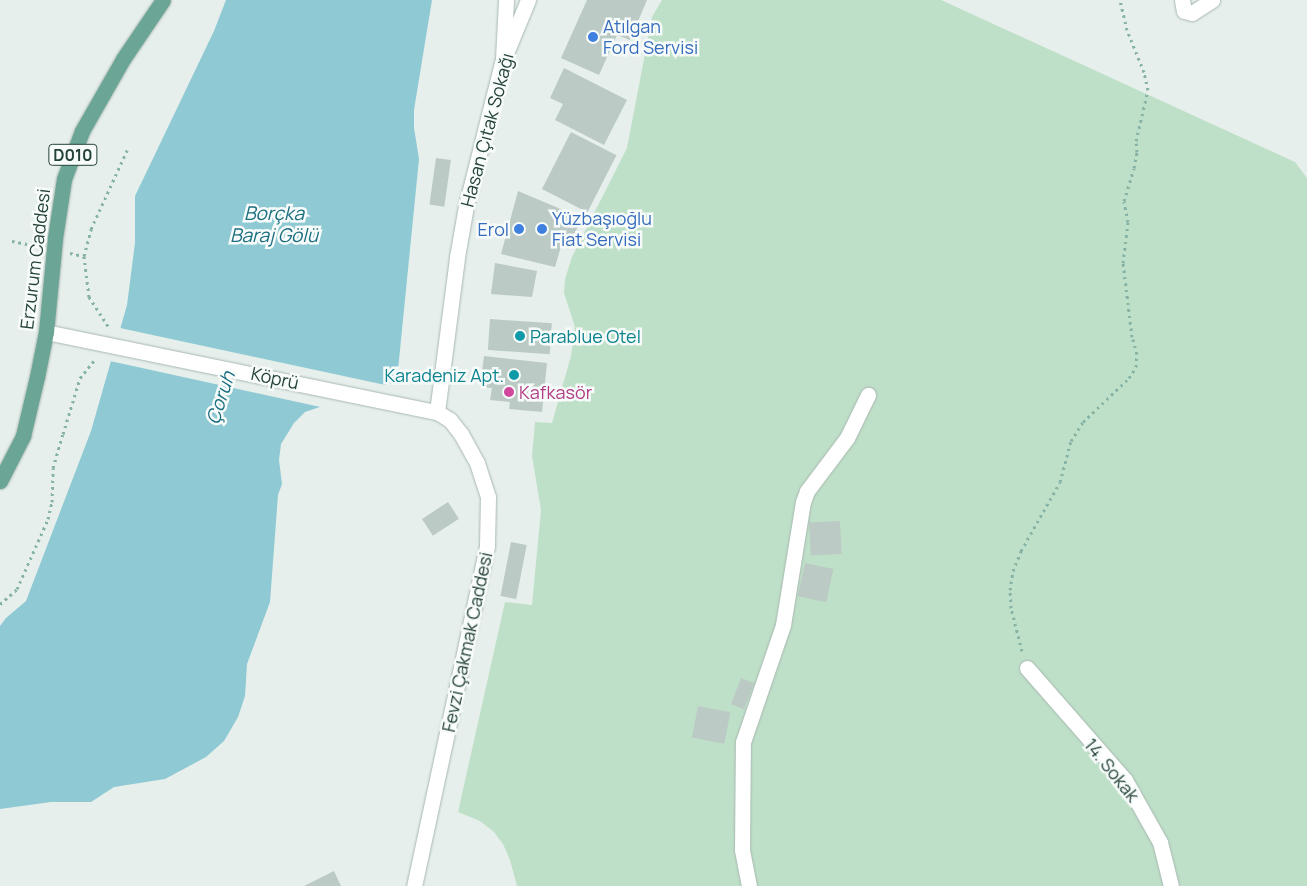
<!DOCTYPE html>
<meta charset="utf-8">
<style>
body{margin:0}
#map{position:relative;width:1307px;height:886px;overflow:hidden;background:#e6efeb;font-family:Manrope,sans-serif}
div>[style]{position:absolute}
.green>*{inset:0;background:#bfe0c8}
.water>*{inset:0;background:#8ec9d4}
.pier>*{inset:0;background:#e6efeb}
.building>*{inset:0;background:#bbcac4;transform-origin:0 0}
.path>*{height:3px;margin-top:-1.5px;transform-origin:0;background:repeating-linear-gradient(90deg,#86b3a5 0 2.5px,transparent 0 6.5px)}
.roads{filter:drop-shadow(0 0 1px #a8b8b2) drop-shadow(0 0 1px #a8b8b2)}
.minor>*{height:15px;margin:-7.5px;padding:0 7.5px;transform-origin:7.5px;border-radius:7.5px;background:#fff}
.tertiary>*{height:15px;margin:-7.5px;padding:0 7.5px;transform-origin:7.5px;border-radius:7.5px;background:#fff}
.secondary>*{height:15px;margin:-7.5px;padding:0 7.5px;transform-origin:7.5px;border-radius:7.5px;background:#fff}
.primary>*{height:15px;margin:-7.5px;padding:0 7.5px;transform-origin:7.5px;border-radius:7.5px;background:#6aa596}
.dots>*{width:14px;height:14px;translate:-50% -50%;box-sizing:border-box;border:2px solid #f7fbf9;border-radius:50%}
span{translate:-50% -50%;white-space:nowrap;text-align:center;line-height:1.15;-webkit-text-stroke:5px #f7fbf9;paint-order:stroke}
.shield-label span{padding:1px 4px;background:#f7fbf9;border:1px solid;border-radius:4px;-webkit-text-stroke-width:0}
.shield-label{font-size:16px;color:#24423a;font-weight:700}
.shop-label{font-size:18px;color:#366cbe}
.left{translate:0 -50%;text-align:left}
.right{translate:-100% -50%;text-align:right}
.street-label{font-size:18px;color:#24423a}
.culture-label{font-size:18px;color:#0d838f}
.hotel-label{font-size:18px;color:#b23c85}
.water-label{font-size:19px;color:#1c6f80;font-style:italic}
</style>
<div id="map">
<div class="green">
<div style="clip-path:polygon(662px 0,941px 0,1295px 162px,1307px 178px,1307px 886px,517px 886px,510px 860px,503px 844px,494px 832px,480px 821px,458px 812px,505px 602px,532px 605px,541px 510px,532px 456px,535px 422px,552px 423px,571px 356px,575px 327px,564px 293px,565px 279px,572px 257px,627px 148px,652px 17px)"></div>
</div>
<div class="water">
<div style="clip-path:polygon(226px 0,432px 0,414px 110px,414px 128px,419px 159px,398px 370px,394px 382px,305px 412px,294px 423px,281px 444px,279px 460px,282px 484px,278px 495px,270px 602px,247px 664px,245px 696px,238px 717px,224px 741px,206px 757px,165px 779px,114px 787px,91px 802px,51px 802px,0 809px,0 626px,6px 618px,26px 601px,91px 431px,127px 305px,135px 243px,135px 196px,214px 31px)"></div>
</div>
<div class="pier">
<div style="clip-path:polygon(120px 328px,390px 386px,325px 408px,110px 361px)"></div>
</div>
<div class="building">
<div style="clip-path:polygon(587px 0,647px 0,630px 40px,617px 35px,599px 75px,561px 58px)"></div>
<div style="clip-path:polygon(564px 68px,627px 100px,604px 145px,555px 120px,563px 104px,550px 98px)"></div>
<div style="left:571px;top:132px;width:51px;height:64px;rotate:27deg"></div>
<div style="left:436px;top:158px;width:15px;height:47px;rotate:8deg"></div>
<div style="clip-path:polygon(518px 191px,582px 218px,571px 241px,563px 240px,555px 267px,501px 254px)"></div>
<div style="clip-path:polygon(495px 263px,537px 271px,532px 297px,491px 294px)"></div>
<div style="left:490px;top:319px;width:62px;height:31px;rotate:4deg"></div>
<div style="clip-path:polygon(484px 356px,547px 363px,542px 412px,509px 409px,510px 402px,490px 400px,492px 388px,480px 387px)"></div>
<div style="left:448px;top:502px;width:20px;height:31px;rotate:57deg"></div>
<div style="left:840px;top:521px;width:33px;height:31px;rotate:87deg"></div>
<div style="left:511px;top:542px;width:16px;height:55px;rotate:11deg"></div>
<div style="left:805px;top:563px;width:29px;height:34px;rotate:12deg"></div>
<div style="left:741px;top:678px;width:14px;height:28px;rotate:21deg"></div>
<div style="left:698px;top:706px;width:33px;height:32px;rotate:11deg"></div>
<div style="clip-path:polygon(334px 871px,341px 886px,304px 886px)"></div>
</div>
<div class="path">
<div style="left:12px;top:241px;width:25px;rotate:11deg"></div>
<div style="left:70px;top:253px;width:14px;rotate:12deg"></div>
<div style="left:108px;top:326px;width:35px;rotate:-123deg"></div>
<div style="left:89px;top:297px;width:41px;rotate:-97deg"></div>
<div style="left:84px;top:256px;width:28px;rotate:-75deg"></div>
<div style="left:91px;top:229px;width:89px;rotate:-65.4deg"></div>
<div style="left:0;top:604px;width:23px;rotate:-41deg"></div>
<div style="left:17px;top:589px;width:77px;rotate:-66.1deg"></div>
<div style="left:48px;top:519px;width:17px;rotate:-77deg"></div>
<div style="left:52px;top:502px;width:34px;rotate:-88deg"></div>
<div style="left:53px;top:468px;width:35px;rotate:-74deg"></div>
<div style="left:63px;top:434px;width:59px;rotate:-73.1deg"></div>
<div style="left:80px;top:378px;width:22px;rotate:-51deg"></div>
<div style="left:1022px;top:651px;width:44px;rotate:-104.3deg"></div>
<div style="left:1011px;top:608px;width:18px;rotate:-93deg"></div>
<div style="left:1010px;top:590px;width:19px;rotate:-81deg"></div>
<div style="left:1013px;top:571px;width:22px;rotate:-68deg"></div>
<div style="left:1021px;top:551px;width:79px;rotate:-60.5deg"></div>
<div style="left:1060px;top:482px;width:42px;rotate:-75deg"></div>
<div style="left:1071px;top:441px;width:22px;rotate:-58deg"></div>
<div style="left:1083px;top:422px;width:64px;rotate:-43.7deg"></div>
<div style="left:1129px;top:378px;width:13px;rotate:-58deg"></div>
<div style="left:1136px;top:367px;width:13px;rotate:-86deg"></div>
<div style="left:1137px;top:354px;width:18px;rotate:-106deg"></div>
<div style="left:1132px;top:337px;width:75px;rotate:-96.9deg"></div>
<div style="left:1123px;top:263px;width:41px;rotate:-83deg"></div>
<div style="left:1128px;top:222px;width:21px;rotate:-101deg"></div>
<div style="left:1124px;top:201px;width:34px;rotate:-73deg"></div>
<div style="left:1134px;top:168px;width:16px;rotate:-79deg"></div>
<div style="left:1137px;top:152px;width:11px;rotate:-95deg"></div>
<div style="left:1136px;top:141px;width:52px;rotate:-76.8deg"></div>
<div style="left:1148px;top:90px;width:18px;rotate:-103deg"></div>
<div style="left:1144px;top:72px;width:45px;rotate:-112deg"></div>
<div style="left:1127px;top:30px;width:31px;rotate:-103deg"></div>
</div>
<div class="roads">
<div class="minor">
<div style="left:1182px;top:0;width:11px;rotate:80deg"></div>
<div style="left:1184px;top:11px;width:8px;rotate:14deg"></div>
<div style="left:1192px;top:13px;width:24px;rotate:-33deg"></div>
<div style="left:503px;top:58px;width:58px;rotate:-87deg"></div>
<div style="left:1027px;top:668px;width:149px;rotate:48.8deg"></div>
<div style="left:1125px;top:780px;width:71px;rotate:60.6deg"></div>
<div style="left:1160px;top:842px;width:45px;rotate:76deg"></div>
<div style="left:749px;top:886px;width:37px;rotate:-101deg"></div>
<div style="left:742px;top:850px;width:108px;rotate:-89.5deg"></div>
<div style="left:743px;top:742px;width:124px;rotate:-71.1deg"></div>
<div style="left:783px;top:625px;width:125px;rotate:-80.8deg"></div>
<div style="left:803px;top:502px;width:12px;rotate:-70deg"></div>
<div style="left:807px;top:491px;width:66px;rotate:-53deg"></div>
<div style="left:847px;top:438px;width:48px;rotate:-64deg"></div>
</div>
<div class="tertiary">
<div style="left:437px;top:412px;width:156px;rotate:-82.6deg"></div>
<div style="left:457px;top:257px;width:52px;rotate:-80deg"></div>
<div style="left:466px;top:206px;width:147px;rotate:-75.9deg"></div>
<div style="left:502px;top:63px;width:68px;rotate:-67.6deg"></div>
</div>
<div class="secondary">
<div style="left:46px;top:332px;width:399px;rotate:11.6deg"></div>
<div style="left:437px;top:412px;width:15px;rotate:32deg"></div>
<div style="left:450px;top:420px;width:18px;rotate:52deg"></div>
<div style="left:461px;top:434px;width:33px;rotate:61deg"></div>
<div style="left:477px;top:463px;width:36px;rotate:72deg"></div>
<div style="left:488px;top:497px;width:49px;rotate:91.2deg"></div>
<div style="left:487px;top:546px;width:348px;rotate:102.1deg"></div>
</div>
<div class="primary">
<div style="left:0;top:481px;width:51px;rotate:-62.9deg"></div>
<div style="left:23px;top:436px;width:61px;rotate:-76.7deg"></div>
<div style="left:37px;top:377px;width:46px;rotate:-78.7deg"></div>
<div style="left:46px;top:332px;width:94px;rotate:-84.5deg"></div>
<div style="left:55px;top:238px;width:60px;rotate:-81.3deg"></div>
<div style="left:64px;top:179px;width:51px;rotate:-69.4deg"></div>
<div style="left:82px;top:131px;width:83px;rotate:-60.3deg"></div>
<div style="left:123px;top:59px;width:71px;rotate:-55.9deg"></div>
</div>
</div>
<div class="dots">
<div style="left:593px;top:37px;background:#3f7fe0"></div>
<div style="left:519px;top:229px;background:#3f7fe0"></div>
<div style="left:542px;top:229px;background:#3f7fe0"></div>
<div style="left:520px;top:336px;background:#0f9aa8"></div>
<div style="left:514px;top:375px;background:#0f9aa8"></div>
<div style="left:509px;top:392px;background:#d1479c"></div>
</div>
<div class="shield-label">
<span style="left:73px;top:155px">D010</span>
</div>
<div class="shop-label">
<span class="left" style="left:603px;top:37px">Atılgan<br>Ford Servisi</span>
<span class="left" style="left:552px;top:229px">Yüzbaşıoğlu<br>Fiat Servisi</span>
<span class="right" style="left:509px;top:229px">Erol</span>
</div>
<div class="street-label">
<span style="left:487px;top:130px;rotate:-75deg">Hasan Çıtak Sokağı</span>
<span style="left:35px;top:259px;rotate:-83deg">Erzurum Caddesi</span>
<span style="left:275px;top:378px;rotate:12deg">Köprü</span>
<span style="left:467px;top:642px;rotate:-78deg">Fevzi Çakmak Caddesi</span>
<span style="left:1112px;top:770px;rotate:51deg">14. Sokak</span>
</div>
<div class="culture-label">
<span class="left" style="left:530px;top:336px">Parablue Otel</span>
<span class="right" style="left:504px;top:375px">Karadeniz Apt.</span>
</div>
<div class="hotel-label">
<span class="left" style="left:519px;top:392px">Kafkasör</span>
</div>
<div class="water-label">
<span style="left:274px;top:225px">Borçka<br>Baraj Gölü</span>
<span style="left:221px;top:398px;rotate:-72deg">Çoruh</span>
</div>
</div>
